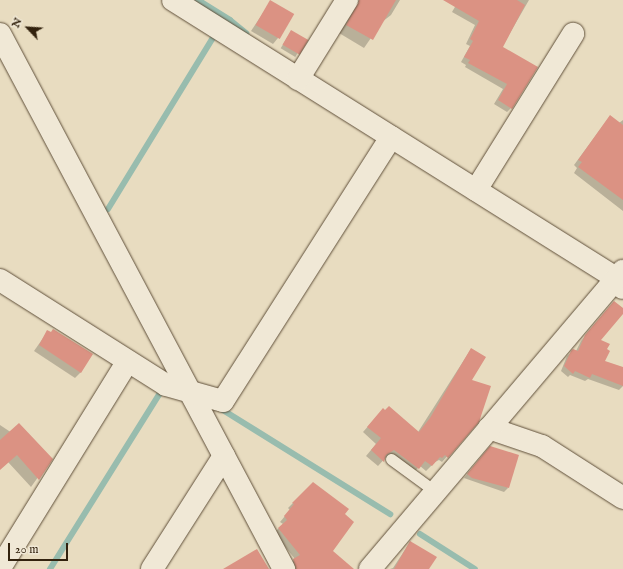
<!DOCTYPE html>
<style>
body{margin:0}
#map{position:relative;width:623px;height:569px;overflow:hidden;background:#e8dcc0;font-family:"IM FELL English",serif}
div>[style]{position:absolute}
.shadow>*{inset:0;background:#0003;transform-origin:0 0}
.stream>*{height:6px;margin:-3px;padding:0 3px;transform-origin:3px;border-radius:3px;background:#98bcae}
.building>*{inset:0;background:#db9283;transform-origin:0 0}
.roads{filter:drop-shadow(0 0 1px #60503a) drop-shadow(0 0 1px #60503a)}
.service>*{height:11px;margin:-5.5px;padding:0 5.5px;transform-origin:5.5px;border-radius:5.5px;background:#f0e8d6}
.minor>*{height:22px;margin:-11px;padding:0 11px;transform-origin:11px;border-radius:11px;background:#f0e8d6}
span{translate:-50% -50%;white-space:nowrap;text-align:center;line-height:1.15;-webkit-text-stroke:3px #f0e8d6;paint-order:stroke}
.north{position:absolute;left:8px;top:8px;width:40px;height:40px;-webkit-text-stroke:3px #f0e8d6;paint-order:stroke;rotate:295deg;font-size:11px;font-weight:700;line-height:16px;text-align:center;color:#32220e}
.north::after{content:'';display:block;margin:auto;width:14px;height:18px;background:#32220e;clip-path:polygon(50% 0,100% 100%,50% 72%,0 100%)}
.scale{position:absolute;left:8px;top:543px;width:60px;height:18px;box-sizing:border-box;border:2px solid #32220e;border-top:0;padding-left:5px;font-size:12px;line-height:14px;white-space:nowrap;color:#32220e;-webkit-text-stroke:3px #f0e8d6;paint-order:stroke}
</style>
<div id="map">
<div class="shadow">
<div style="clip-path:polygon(356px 0,400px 0,391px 15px,382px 22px,364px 48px,339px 33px)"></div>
<div style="clip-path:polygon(459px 0,529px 0,502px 47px,511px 108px,507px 112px,494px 104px,503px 89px,465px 67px,466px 65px,461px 62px,470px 46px,466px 44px,475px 25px,452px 12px)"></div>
<div style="clip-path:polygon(271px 1px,278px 38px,273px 44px,251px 31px)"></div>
<div style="left:291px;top:31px;width:17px;height:20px;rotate:31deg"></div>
<div style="clip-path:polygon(610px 116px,619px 123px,623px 120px,623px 211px,574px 173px,577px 168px,574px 165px)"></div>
<div style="clip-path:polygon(610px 306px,623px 310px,623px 312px,599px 340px,606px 350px,604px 362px,623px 368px,623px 386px,619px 390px,588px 379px,585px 381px,570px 375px,568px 377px,561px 371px,567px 356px,574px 350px,576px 351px,581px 341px)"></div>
<div style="clip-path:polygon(48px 331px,81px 372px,75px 378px,34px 351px)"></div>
<div style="clip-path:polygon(471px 349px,470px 381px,478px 421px,442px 462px,439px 460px,435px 462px,426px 471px,420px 466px,413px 473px,388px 455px,378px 466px,366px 456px,376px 444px,363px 432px,378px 415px,418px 432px)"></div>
<div style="clip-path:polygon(0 425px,51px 459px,31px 487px,8px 462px,0 469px)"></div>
<div style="clip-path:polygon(486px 452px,508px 488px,504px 492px,464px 478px)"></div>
<div style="clip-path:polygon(313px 483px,344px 514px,331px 551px,348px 569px,290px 569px,289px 565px,295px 559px,274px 533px,283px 524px,280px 522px,290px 510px,288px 508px)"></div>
<div style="clip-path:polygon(410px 542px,428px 569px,390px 569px,393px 568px)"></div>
</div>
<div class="stream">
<div style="left:198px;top:0;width:38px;rotate:32deg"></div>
<div style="left:230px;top:20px;width:21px;rotate:39deg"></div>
<div style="left:108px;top:209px;width:203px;rotate:-58.5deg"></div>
<div style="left:218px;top:407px;width:203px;rotate:31.9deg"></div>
<div style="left:420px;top:534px;width:65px;rotate:32.5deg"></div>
<div style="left:50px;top:569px;width:211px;rotate:-58deg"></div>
</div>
<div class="building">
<div style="left:270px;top:0;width:28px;height:29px;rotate:30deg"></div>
<div style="clip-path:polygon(359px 0,396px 0,373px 40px,346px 25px)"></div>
<div style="clip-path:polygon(443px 0,517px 0,525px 5px,503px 47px,538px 67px,512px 109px,498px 100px,507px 84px,468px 63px,470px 60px,464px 57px,473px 41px,470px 39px,479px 21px)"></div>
<div style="left:291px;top:30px;width:20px;height:17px;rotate:30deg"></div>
<div style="clip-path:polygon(610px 115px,623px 125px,623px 200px,578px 167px,582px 162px,578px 160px)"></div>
<div style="clip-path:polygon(614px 301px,623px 308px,623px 314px,601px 340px,610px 344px,607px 349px,610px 351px,605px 361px,623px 367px,623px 386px,592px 374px,590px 378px,575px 371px,573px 374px,564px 366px,571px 351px,573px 349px,578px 351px,585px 335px)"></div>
<div style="clip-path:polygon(53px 329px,93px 354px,81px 373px,39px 345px,47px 330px,51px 332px)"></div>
<div style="clip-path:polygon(471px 348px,486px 357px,472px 380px,491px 386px,479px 422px,448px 458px,445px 455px,442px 458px,440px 457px,432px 466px,425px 461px,419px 469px,394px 450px,386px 455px,384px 462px,371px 450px,381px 438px,367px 427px,383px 408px,385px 410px,389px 406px,419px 432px,430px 418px)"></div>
<div style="clip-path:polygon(19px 423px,53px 459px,39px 480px,17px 455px,0 470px,0 440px)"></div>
<div style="clip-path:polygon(490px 446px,519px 455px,509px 488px,472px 478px,467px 474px)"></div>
<div style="clip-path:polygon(313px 482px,349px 509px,345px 514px,354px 522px,333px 551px,354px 569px,296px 569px,293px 559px,300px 555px,278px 528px,287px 520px,284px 516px,294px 504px,292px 503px)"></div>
<div style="clip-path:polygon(410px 541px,437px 557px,429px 569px,394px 569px)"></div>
<div style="clip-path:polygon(257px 549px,269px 569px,223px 569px)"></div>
</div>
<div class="roads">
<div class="service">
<div style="left:391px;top:459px;width:56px;rotate:36.3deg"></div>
</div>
<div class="minor">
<div style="left:173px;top:0;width:523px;rotate:32.11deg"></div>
<div style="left:616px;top:278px;width:12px;rotate:55deg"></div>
<div style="left:0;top:34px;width:606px;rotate:62.04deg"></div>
<div style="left:298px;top:79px;width:93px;rotate:-58.2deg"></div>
<div style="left:476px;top:190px;width:184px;rotate:-58.1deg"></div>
<div style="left:0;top:280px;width:196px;rotate:32.3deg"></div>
<div style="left:166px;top:385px;width:59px;rotate:15.7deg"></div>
<div style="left:223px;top:401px;width:313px;rotate:-57.5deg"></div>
<div style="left:489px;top:428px;width:56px;rotate:18.8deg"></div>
<div style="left:542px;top:446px;width:96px;rotate:32.7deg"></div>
<div style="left:0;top:568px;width:243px;rotate:-58.3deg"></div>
<div style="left:152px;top:569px;width:134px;rotate:-57.5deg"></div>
<div style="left:370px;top:569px;width:391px;rotate:-49.7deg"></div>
</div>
</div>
<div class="north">N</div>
<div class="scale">20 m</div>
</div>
